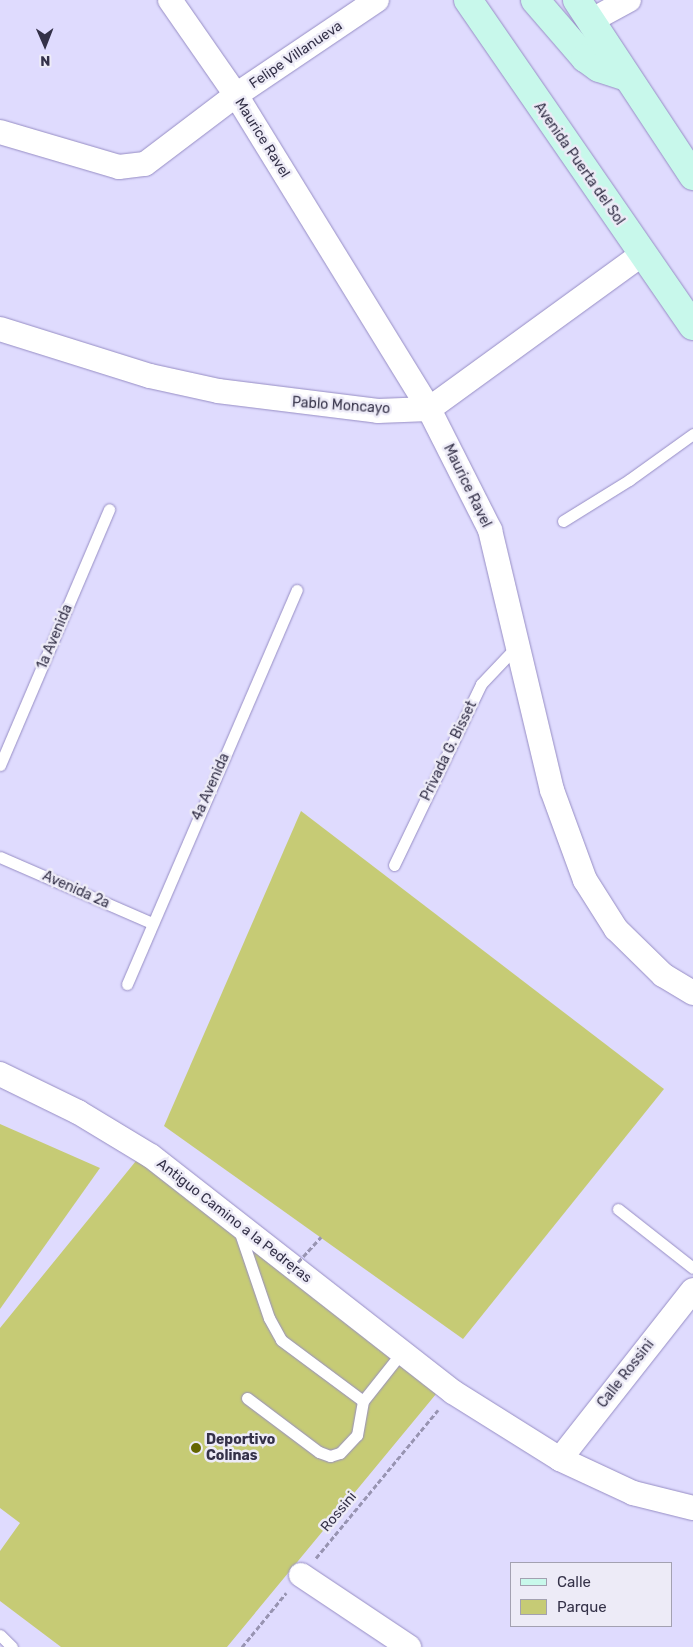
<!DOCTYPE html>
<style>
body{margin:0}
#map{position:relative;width:693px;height:1647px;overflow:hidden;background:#dfdbfe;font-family:Rubik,sans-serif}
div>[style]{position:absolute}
.green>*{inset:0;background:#c6cb75}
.path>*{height:3px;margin-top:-1.5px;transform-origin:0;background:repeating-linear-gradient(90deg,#9894b2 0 5px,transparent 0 7.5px)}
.roads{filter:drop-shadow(0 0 1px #968dc4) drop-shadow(0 0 1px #968dc4)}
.lane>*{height:11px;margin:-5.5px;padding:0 5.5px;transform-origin:5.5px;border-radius:5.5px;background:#fff}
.street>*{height:24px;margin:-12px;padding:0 12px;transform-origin:12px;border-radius:12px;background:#fff}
.secondary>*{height:28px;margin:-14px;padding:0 14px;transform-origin:14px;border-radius:14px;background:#c8f8eb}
.path-bridge>*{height:3px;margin-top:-1.5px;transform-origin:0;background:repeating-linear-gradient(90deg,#9894b2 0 5px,transparent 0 7.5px)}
.dots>*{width:14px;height:14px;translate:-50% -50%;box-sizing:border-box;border:2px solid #edebf7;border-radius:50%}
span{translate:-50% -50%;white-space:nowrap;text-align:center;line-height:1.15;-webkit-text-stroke:5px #edebf7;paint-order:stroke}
.street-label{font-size:14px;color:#343148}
.poi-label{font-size:14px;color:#343148;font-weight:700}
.left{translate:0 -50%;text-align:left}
.legend{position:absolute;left:510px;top:1562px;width:162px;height:65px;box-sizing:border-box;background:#edebf7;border:1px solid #a3a1b1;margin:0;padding:6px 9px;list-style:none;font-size:15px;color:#343148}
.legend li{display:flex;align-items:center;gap:10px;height:25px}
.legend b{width:25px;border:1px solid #a3a1b1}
.north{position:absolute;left:20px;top:20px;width:50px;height:50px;-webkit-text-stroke:4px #edebf7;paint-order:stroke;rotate:179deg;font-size:14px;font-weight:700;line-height:20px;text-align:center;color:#343148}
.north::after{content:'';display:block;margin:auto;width:18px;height:22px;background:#343148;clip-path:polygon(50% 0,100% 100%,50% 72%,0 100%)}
</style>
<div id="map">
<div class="green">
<div style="clip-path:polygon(301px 811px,664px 1089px,463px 1339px,164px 1126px)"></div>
<div style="clip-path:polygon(0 1124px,100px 1168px,0 1309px)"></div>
<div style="clip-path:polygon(140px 1156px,441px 1388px,227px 1647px,61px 1647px,0 1601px,0 1551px,20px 1523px,0 1508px,0 1328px)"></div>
</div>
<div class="path">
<div style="left:316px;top:1558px;width:192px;rotate:-50.5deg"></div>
<div style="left:242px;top:1647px;width:70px;rotate:-50.8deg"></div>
</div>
<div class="roads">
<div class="lane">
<div style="left:563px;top:521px;width:78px;rotate:-31.8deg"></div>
<div style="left:629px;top:480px;width:79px;rotate:-35.7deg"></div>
<div style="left:0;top:765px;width:278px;rotate:-66.9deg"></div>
<div style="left:0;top:857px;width:166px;rotate:23.5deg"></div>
<div style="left:394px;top:865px;width:201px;rotate:-64.3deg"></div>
<div style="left:481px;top:684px;width:52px;rotate:-46.5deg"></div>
<div style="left:127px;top:984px;width:429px;rotate:-66.7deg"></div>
<div style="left:618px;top:1209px;width:95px;rotate:38.2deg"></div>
<div style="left:239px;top:1230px;width:93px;rotate:71.2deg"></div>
<div style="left:269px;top:1318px;width:25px;rotate:61deg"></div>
<div style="left:281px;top:1340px;width:102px;rotate:36.6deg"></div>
<div style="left:247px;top:1398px;width:90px;rotate:36.9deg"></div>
<div style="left:319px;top:1452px;width:12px;rotate:20deg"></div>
<div style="left:330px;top:1456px;width:10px;rotate:-17deg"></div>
<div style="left:340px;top:1453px;width:25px;rotate:-47deg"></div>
<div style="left:357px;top:1435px;width:35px;rotate:-80deg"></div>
<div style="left:363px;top:1401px;width:63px;rotate:-51.5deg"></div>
<div style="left:0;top:1635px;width:17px;rotate:45deg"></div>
</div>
<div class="street">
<div style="left:170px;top:0;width:116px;rotate:55.2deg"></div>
<div style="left:236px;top:95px;width:369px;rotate:58.4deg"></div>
<div style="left:429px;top:409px;width:136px;rotate:63.2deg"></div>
<div style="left:490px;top:530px;width:267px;rotate:76.6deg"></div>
<div style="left:552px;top:790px;width:96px;rotate:69.9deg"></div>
<div style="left:585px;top:880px;width:58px;rotate:57.7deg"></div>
<div style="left:616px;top:929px;width:66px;rotate:44.4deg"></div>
<div style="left:663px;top:975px;width:35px;rotate:31deg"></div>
<div style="left:592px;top:20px;width:42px;rotate:-28.4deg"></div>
<div style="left:0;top:132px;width:124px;rotate:16.4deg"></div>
<div style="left:119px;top:167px;width:26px;rotate:-7deg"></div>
<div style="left:145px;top:164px;width:114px;rotate:-37.2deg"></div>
<div style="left:236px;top:95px;width:170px;rotate:-34deg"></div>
<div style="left:0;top:329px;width:157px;rotate:17.4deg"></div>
<div style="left:150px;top:376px;width:70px;rotate:12.4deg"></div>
<div style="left:218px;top:391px;width:161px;rotate:7.1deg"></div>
<div style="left:378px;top:411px;width:51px;rotate:-2.2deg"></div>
<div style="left:429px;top:409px;width:262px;rotate:-36deg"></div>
<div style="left:0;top:1074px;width:87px;rotate:26deg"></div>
<div style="left:78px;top:1112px;width:85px;rotate:31.1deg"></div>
<div style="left:151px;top:1156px;width:383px;rotate:38deg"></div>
<div style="left:453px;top:1392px;width:126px;rotate:32.1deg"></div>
<div style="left:560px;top:1459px;width:81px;rotate:25deg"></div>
<div style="left:633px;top:1493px;width:62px;rotate:14deg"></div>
<div style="left:560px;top:1459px;width:215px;rotate:-51.8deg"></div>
<div style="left:301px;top:1575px;width:130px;rotate:33.7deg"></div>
</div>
<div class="secondary">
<div style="left:468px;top:0;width:396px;rotate:55.4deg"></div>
<div style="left:535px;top:0;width:77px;rotate:49.2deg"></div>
<div style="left:585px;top:58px;width:17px;rotate:36deg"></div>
<div style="left:599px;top:68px;width:29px;rotate:18deg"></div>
<div style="left:577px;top:0;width:211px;rotate:56.6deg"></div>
</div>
</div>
<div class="path-bridge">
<div style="left:288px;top:1273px;width:49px;rotate:-47.5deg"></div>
</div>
<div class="dots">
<div style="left:196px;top:1448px;background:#646601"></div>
</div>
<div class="street-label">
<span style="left:296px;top:55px;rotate:-34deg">Felipe Villanueva</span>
<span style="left:262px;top:138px;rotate:58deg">Maurice Ravel</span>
<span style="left:579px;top:164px;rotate:55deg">Avenida Puerta del Sol</span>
<span style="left:341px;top:406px;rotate:4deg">Pablo Moncayo</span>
<span style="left:467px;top:486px;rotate:64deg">Maurice Ravel</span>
<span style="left:55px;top:637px;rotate:-67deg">1a Avenida</span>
<span style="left:449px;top:751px;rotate:-64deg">Privada G. Bisset</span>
<span style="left:211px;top:787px;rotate:-66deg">4a Avenida</span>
<span style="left:76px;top:890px;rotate:24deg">Avenida 2a</span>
<span style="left:234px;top:1221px;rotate:38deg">Antiguo Camino a la Pedreras</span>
<span style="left:626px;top:1374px;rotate:-52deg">Calle Rossini</span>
<span style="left:339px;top:1512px;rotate:-50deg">Rossini</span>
</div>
<div class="poi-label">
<span class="left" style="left:206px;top:1448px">Deportivo<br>Colinas</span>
</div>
<ul class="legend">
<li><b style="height:6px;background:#c8f8eb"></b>Calle</li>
<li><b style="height:14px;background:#c6cb75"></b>Parque</li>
</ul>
<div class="north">N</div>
</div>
